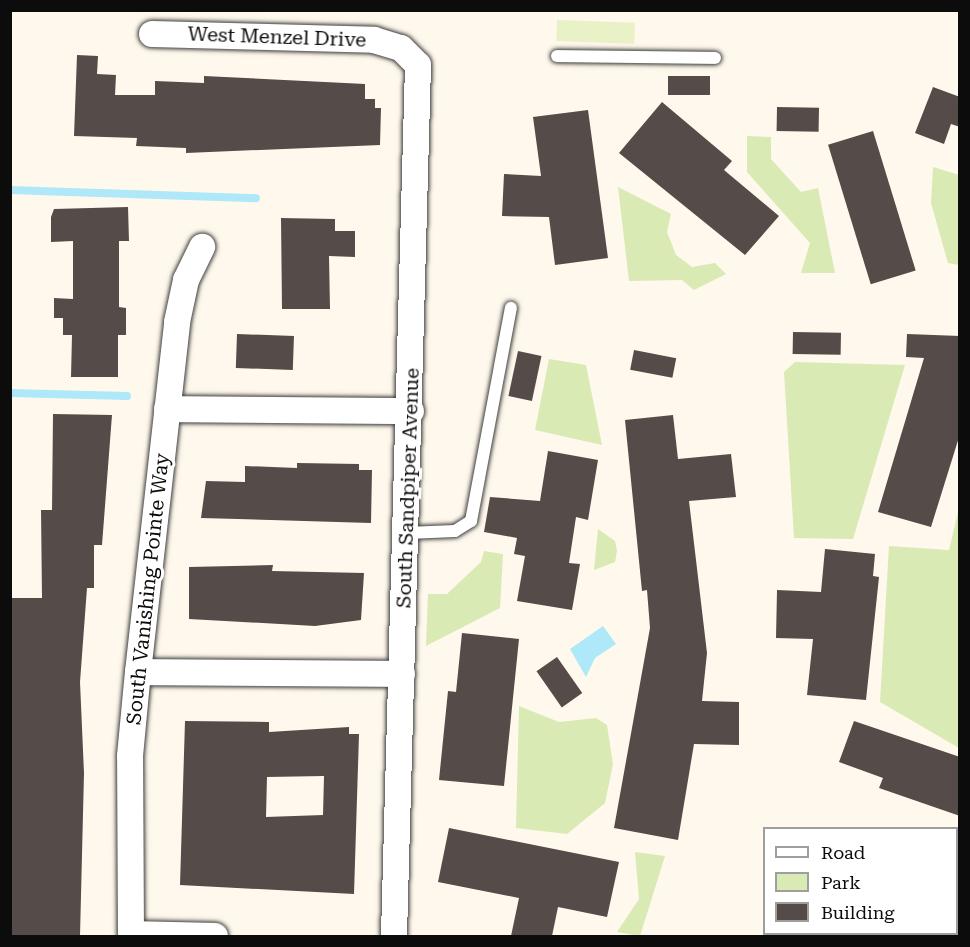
<!DOCTYPE html>
<style>
body{margin:0}
#map{position:relative;width:970px;height:947px;overflow:hidden;background:#fff8ec;font-family:"Roboto Serif",serif}
div>[style]{position:absolute}
.green>*{inset:0;background:#d9eab5}
.pitch>*{inset:0;background:#e9f1c7;transform-origin:0 0}
.water>*{inset:0;background:#afe8f8}
.stream>*{height:8px;margin:-4px;padding:0 4px;transform-origin:4px;border-radius:4px;background:#afe8f8}
.building>*{inset:0;background:#554b48;transform-origin:0 0}
.roads{filter:drop-shadow(0 0 2px #3f3f3f) drop-shadow(0 0 2px #3f3f3f)}
.lane>*{height:12px;margin:-6px;padding:0 6px;transform-origin:6px;border-radius:6px;background:#fff}
.street>*{height:26px;margin:-13px;padding:0 13px;transform-origin:13px;border-radius:13px;background:#fff}
span{translate:-50% -50%;white-space:nowrap;text-align:center;line-height:1.15;-webkit-text-stroke:6px #fff;paint-order:stroke}
.street-label{font-size:20px;color:#0c0c0c}
.frame{position:absolute;inset:0;border:12px solid #0c0c0c;pointer-events:none}
.legend{position:absolute;left:763px;top:827px;width:195px;height:108px;box-sizing:border-box;background:#fff;border:2px solid #9e9e9e;margin:0;padding:8px 10px;list-style:none;font-size:18px;color:#0c0c0c}
.legend li{display:flex;align-items:center;gap:12px;height:30px}
.legend b{width:30px;border:2px solid #9e9e9e}
</style>
<div id="map">
<div class="green">
<div style="clip-path:polygon(747px 136px,771px 137px,771px 159px,801px 192px,818px 188px,835px 273px,801px 273px,810px 243px,747px 172px)"></div>
<div style="clip-path:polygon(933px 167px,959px 175px,959px 265px,948px 263px,931px 203px)"></div>
<div style="clip-path:polygon(618px 187px,671px 214px,667px 232px,676px 255px,692px 267px,715px 263px,726px 274px,694px 290px,682px 280px,629px 281px)"></div>
<div style="clip-path:polygon(549px 359px,586px 365px,602px 445px,535px 430px)"></div>
<div style="clip-path:polygon(795px 362px,905px 365px,853px 539px,794px 538px,784px 372px)"></div>
<div style="clip-path:polygon(959px 508px,960px 748px,959px 748px,880px 702px,889px 546px,949px 550px)"></div>
<div style="clip-path:polygon(598px 529px,615px 541px,617px 551px,615px 562px,594px 570px)"></div>
<div style="clip-path:polygon(484px 551px,503px 554px,500px 608px,426px 646px,428px 594px,447px 594px,481px 562px)"></div>
<div style="clip-path:polygon(519px 706px,559px 722px,596px 718px,607px 725px,613px 764px,605px 803px,567px 834px,516px 828px)"></div>
<div style="clip-path:polygon(635px 852px,665px 856px,640px 936px,617px 932px,639px 899px)"></div>
</div>
<div class="pitch">
<div style="left:557px;top:20px;width:78px;height:21px;rotate:2deg"></div>
</div>
<div class="water">
<div style="clip-path:polygon(603px 626px,616px 644px,595px 658px,586px 677px,570px 649px)"></div>
</div>
<div class="stream">
<div style="left:10px;top:190px;width:246px;rotate:1.9deg"></div>
<div style="left:10px;top:393px;width:117px;rotate:1.5deg"></div>
</div>
<div class="building">
<div style="clip-path:polygon(77px 55px,98px 56px,97px 74px,116px 75px,115px 95px,155px 95px,155px 81px,204px 83px,204px 76px,365px 84px,365px 99px,375px 99px,375px 108px,381px 108px,380px 145px,186px 153px,186px 148px,136px 146px,137px 138px,74px 136px)"></div>
<div style="left:668px;top:76px;width:42px;height:19px"></div>
<div style="clip-path:polygon(933px 87px,960px 97px,960px 127px,951px 124px,944px 144px,915px 133px)"></div>
<div style="clip-path:polygon(662px 102px,732px 161px,724px 170px,779px 216px,745px 255px,619px 153px)"></div>
<div style="left:777px;top:107px;width:42px;height:24px;rotate:1deg"></div>
<div style="clip-path:polygon(588px 110px,608px 258px,555px 265px,549px 217px,502px 216px,504px 174px,541px 176px,533px 117px)"></div>
<div style="left:873px;top:131px;width:146px;height:47px;rotate:73deg"></div>
<div style="clip-path:polygon(128px 207px,129px 241px,119px 241px,119px 307px,126px 308px,126px 335px,118px 335px,118px 377px,71px 377px,72px 335px,63px 335px,63px 318px,54px 318px,54px 298px,73px 299px,73px 241px,51px 242px,51px 217px,54px 209px)"></div>
<div style="clip-path:polygon(281px 218px,335px 219px,335px 231px,355px 231px,355px 257px,329px 256px,330px 309px,282px 309px)"></div>
<div style="left:793px;top:332px;width:48px;height:22px;rotate:1deg"></div>
<div style="left:237px;top:334px;width:57px;height:34px;rotate:2deg"></div>
<div style="clip-path:polygon(907px 334px,960px 336px,960px 434px,931px 527px,878px 512px,924px 358px,906px 357px)"></div>
<div style="left:634px;top:350px;width:43px;height:20px;rotate:11deg"></div>
<div style="left:518px;top:351px;width:24px;height:46px;rotate:12deg"></div>
<div style="clip-path:polygon(53px 414px,112px 415px,102px 545px,94px 545px,94px 588px,87px 588px,80px 682px,84px 773px,80px 936px,12px 936px,11px 598px,42px 598px,41px 510px,52px 510px)"></div>
<div style="clip-path:polygon(673px 415px,678px 459px,731px 454px,736px 497px,689px 501px,707px 653px,702px 701px,739px 702px,739px 745px,694px 744px,678px 840px,614px 828px,650px 628px,647px 590px,642px 591px,625px 420px)"></div>
<div style="clip-path:polygon(548px 451px,598px 460px,588px 520px,576px 517px,569px 563px,580px 564px,572px 610px,517px 601px,525px 556px,514px 554px,517px 538px,484px 532px,490px 497px,540px 501px)"></div>
<div style="clip-path:polygon(297px 463px,359px 464px,359px 470px,372px 470px,371px 523px,201px 518px,206px 481px,245px 482px,245px 466px,297px 468px)"></div>
<div style="clip-path:polygon(825px 549px,875px 554px,873px 576px,879px 577px,866px 700px,807px 695px,813px 639px,776px 638px,777px 590px,821px 592px)"></div>
<div style="clip-path:polygon(273px 565px,272px 571px,364px 573px,361px 620px,315px 626px,189px 619px,189px 567px)"></div>
<div style="clip-path:polygon(462px 633px,519px 639px,504px 786px,439px 780px,448px 691px,456px 692px)"></div>
<div style="left:557px;top:657px;width:44px;height:25px;rotate:55deg"></div>
<div style="clip-path:polygon(evenodd,185px 721px,269px 722px,269px 732px,349px 727px,349px 734px,359px 734px,354px 894px,180px 885px,185px 721px,324px 776px,323px 815px,266px 817px,267px 777px,324px 776px)"></div>
<div style="clip-path:polygon(854px 721px,960px 757px,960px 816px,879px 788px,883px 778px,839px 762px)"></div>
<div style="clip-path:polygon(449px 828px,619px 862px,607px 917px,558px 907px,552px 936px,511px 936px,519px 898px,438px 882px)"></div>
</div>
<div class="roads">
<div class="lane">
<div style="left:557px;top:56px;width:158px;rotate:0.7deg"></div>
<div style="left:407px;top:533px;width:48px;rotate:-2.4deg"></div>
<div style="left:455px;top:531px;width:19px;rotate:-32deg"></div>
<div style="left:471px;top:521px;width:217px;rotate:-79.4deg"></div>
<div style="left:878px;top:934px;width:1px;rotate:45deg"></div>
</div>
<div class="street">
<div style="left:152px;top:34px;width:222px;rotate:1.5deg"></div>
<div style="left:374px;top:40px;width:28px;rotate:17deg"></div>
<div style="left:401px;top:48px;width:24px;rotate:45deg"></div>
<div style="left:418px;top:65px;width:871px;rotate:91.58deg"></div>
<div style="left:167px;top:409px;width:244px;rotate:0.5deg"></div>
<div style="left:138px;top:672px;width:264px;rotate:0.4deg"></div>
<div style="left:131px;top:934px;width:84px;rotate:1.4deg"></div>
<div style="left:131px;top:936px;width:180px;rotate:-90.3deg"></div>
<div style="left:130px;top:756px;width:84px;rotate:-84.6deg"></div>
<div style="left:138px;top:672px;width:352px;rotate:-83.6deg"></div>
<div style="left:177px;top:322px;width:43px;rotate:-77.9deg"></div>
<div style="left:186px;top:280px;width:37px;rotate:-64deg"></div>
</div>
</div>
<div class="street-label">
<span style="left:277px;top:37px;rotate:2deg">West Menzel Drive</span>
<span style="left:408px;top:488px;rotate:-88deg">South Sandpiper Avenue</span>
<span style="left:148px;top:589px;rotate:-84deg">South Vanishing Pointe Way</span>
</div>
<div class="frame"></div>
<ul class="legend">
<li><b style="height:8px;background:#fff"></b>Road</li>
<li><b style="height:16px;background:#d9eab5"></b>Park</li>
<li><b style="height:16px;background:#554b48"></b>Building</li>
</ul>
</div>
